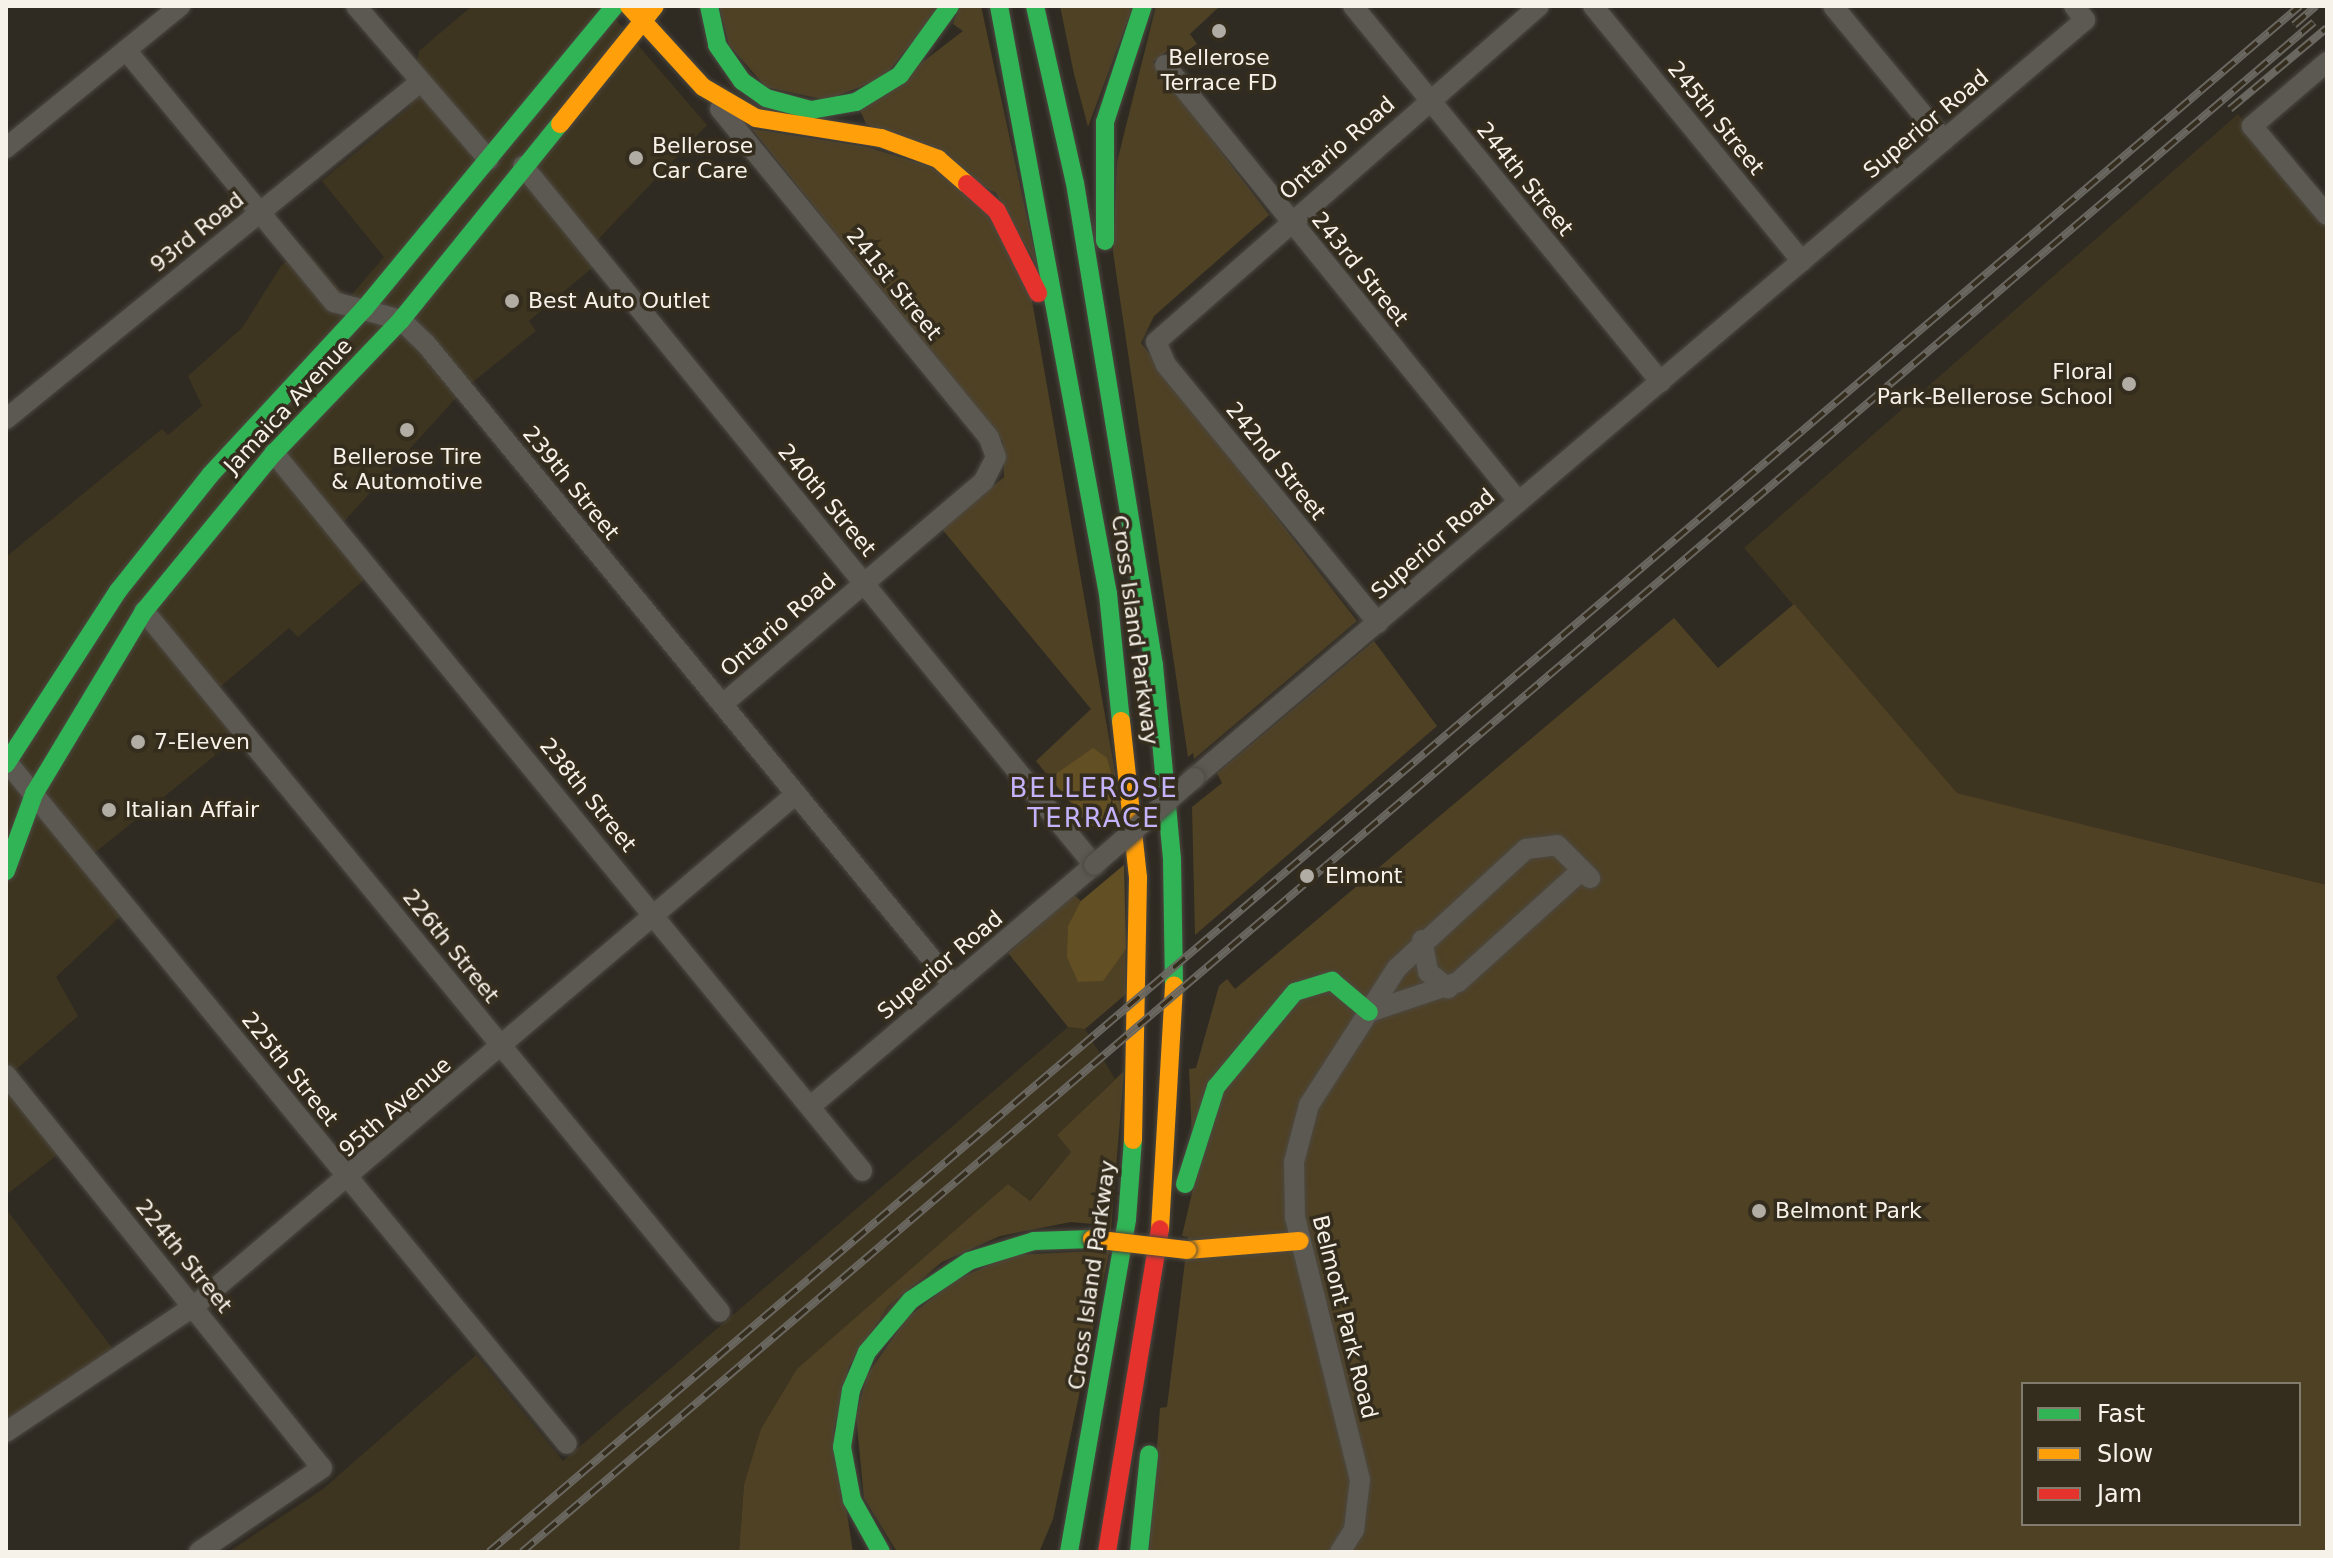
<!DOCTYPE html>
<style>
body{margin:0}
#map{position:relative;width:2333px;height:1558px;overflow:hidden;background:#2f2b23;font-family:"DejaVu Sans",sans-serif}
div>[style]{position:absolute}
.built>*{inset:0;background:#3e3520}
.green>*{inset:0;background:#4f4124}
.forest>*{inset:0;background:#634f24}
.roads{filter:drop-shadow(0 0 2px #4c4841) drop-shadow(0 0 2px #4c4841)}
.street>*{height:20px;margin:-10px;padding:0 10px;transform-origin:10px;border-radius:10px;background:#5c5953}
.fast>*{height:18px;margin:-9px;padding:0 9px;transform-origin:9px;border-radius:9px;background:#30b455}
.slow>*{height:18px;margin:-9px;padding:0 9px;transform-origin:9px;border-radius:9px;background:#ff9f0a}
.jam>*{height:18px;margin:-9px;padding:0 9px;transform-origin:9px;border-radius:9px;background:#e5322d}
.rail>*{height:8px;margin-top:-4px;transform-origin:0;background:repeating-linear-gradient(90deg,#342d1e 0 15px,#6a6761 0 30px);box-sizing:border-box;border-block:2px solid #6a6761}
.bridges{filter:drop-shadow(0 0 2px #4c4841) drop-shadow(0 0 2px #4c4841)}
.street-bridge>*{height:20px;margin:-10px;padding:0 10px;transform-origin:10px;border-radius:10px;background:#5c5953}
.slow-bridge>*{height:18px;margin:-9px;padding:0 9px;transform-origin:9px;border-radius:9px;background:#ff9f0a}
.dots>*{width:22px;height:22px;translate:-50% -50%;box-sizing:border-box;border:4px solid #342d1e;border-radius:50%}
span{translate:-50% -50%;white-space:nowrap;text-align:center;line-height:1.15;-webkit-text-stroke:7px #342d1e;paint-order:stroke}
.poi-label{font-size:22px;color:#f7f2e9}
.left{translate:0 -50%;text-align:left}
.right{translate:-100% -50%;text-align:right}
.street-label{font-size:22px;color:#f7f2e9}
.quarter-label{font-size:26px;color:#c4b3fa;letter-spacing:2px}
.frame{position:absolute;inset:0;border:8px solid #f7f2e9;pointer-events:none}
.legend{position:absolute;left:2021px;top:1382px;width:280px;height:144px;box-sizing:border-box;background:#342d1e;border:2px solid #827c6f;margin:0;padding:10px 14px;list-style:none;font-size:24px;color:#f7f2e9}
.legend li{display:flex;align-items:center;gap:16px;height:40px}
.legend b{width:40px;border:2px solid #827c6f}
</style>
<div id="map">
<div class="built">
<div style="clip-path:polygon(472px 6px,604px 6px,707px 125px,589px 249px,599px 262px,529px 321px,536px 331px,464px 389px,339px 527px,374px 571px,298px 637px,289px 628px,213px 693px,244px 732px,87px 859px,128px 909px,56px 977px,78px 1016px,13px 1072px,66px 1148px,6px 1195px,6px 557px,162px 429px,168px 435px,202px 406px,188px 376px,242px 328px,281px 266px,303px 247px,348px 299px,384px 257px,322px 181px,410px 107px,419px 51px)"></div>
<div style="clip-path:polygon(2238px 114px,2327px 220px,2327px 885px,1956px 793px,1744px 548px)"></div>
<div style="clip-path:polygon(1068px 1027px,1085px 1029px,1115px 1079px,1057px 1135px,1071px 1152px,1029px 1201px,1008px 1184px,744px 1485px,739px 1552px,228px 1552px,323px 1489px,476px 1355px,563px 1461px)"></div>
<div style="clip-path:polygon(6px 1209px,119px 1357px,6px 1432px)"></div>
</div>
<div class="green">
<div style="clip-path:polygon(719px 6px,942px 6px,883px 78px,826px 100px,766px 87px,729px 45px)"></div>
<div style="clip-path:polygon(959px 6px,981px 6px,1038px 268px,996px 193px,866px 124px,860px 110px,963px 31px,953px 24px)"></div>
<div style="clip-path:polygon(1060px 6px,1133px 6px,1088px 127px,1074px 74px)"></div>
<div style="clip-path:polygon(1156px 6px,1220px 6px,1190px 34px,1197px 44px,1181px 55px,1174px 46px,1153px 62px,1269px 215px,1154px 316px,1141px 343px,1357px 621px,1194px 759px,1193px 753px,1188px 757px,1113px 252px,1117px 162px)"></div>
<div style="clip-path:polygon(752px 129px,867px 147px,935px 168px,995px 217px,1028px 278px,1122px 812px,1104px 825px,1084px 820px,1036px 761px,1091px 709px,942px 529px,1004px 477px,1003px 442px)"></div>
<div style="clip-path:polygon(evenodd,1794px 604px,1957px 793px,2327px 885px,2327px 1552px,1149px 1552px,1160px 1408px,1167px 1407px,1188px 1237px,1182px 1236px,1194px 1184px,1189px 1069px,1196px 1068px,1219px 986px,1227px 979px,1235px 989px,1674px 618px,1718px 668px,1794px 604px,2023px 1384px,2299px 1384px,2299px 1524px,2023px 1524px,2023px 1384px)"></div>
<div style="clip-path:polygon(1374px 641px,1437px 726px,1195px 935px,1192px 807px,1222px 783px,1217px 773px)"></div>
<div style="clip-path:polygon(1124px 865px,1126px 994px,1085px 1029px,1068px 1027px,1008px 953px,1074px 895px,1081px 901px)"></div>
<div style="clip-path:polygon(1124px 1071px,1109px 1253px,1053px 1519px,1040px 1550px,897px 1552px,864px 1498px,856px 1416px,867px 1375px,907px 1318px,956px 1280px,1011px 1255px,1099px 1251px,1103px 1225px,1071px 1222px,1000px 1236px,942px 1262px,888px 1306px,849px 1366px,834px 1430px,853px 1552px,739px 1552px,744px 1485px,761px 1429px,797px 1369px,1008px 1184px,1030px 1201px,1071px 1152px,1057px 1135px)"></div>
</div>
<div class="forest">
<div style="clip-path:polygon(1093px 748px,1107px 758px,1122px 812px,1093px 826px,1050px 778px)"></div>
<div style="clip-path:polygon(1124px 865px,1126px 949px,1103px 981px,1078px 982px,1067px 957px,1068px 926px,1081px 901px)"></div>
</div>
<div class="roads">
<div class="street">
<div style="left:356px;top:6px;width:203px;rotate:49.2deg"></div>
<div style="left:1353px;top:6px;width:486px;rotate:50.7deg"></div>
<div style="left:1593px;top:6px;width:330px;rotate:50.7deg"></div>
<div style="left:1833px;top:6px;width:174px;rotate:50.4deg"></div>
<div style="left:126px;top:50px;width:327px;rotate:50.5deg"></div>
<div style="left:334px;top:302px;width:69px;rotate:15deg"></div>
<div style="left:401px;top:320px;width:35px;rotate:44deg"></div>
<div style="left:426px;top:344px;width:830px;rotate:50.57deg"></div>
<div style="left:2327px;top:62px;width:99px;rotate:139.5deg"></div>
<div style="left:2252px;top:126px;width:116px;rotate:49.9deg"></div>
<div style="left:1165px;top:65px;width:562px;rotate:50.99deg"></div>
<div style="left:720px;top:109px;width:425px;rotate:50.7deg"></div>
<div style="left:989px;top:438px;width:20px;rotate:70deg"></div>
<div style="left:996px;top:457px;width:27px;rotate:117deg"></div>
<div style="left:984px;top:481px;width:343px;rotate:139.5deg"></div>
<div style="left:6px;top:148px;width:225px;rotate:-39.2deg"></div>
<div style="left:523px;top:166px;width:903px;rotate:50.76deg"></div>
<div style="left:1094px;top:865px;width:372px;rotate:139.6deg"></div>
<div style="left:6px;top:419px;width:532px;rotate:-39.13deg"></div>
<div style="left:274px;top:453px;width:928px;rotate:50.68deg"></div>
<div style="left:144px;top:611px;width:907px;rotate:50.59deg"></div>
<div style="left:1378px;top:623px;width:334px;rotate:-129.4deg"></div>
<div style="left:1166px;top:365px;width:25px;rotate:-113deg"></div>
<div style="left:1156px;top:342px;width:509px;rotate:-41.26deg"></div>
<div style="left:7px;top:762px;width:882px;rotate:50.61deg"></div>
<div style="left:1194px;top:778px;width:1170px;rotate:-40.39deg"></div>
<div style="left:2085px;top:20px;width:18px;rotate:-128deg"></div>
<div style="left:1422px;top:940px;width:33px;rotate:79deg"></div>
<div style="left:1428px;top:972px;width:26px;rotate:39deg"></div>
<div style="left:1369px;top:1012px;width:94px;rotate:-18.6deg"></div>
<div style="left:1458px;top:982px;width:167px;rotate:-42.1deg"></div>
<div style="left:6px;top:1075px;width:504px;rotate:51.2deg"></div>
<div style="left:322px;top:1468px;width:149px;rotate:145.7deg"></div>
<div style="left:6px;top:1432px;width:225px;rotate:-33.8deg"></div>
<div style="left:193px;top:1307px;width:792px;rotate:-40.39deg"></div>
<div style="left:1340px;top:1552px;width:26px;rotate:-58deg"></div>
<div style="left:1354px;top:1530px;width:50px;rotate:-83.2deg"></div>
<div style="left:1360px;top:1480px;width:270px;rotate:-103.9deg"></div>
<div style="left:1295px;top:1218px;width:56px;rotate:-91deg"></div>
<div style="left:1294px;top:1162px;width:59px;rotate:-75.3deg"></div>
<div style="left:1309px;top:1105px;width:163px;rotate:-57.3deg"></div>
<div style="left:1397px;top:968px;width:176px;rotate:-42.7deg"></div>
<div style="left:1526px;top:849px;width:31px;rotate:-7deg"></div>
<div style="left:1557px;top:845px;width:47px;rotate:45deg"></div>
</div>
<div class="fast">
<div style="left:709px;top:6px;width:40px;rotate:78deg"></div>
<div style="left:717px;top:45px;width:44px;rotate:55.2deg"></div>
<div style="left:742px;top:81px;width:29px;rotate:35deg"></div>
<div style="left:766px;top:98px;width:47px;rotate:14.9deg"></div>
<div style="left:811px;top:110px;width:46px;rotate:-10.1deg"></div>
<div style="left:856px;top:102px;width:52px;rotate:-31.5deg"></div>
<div style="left:900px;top:75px;width:85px;rotate:-54.1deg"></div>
<div style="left:999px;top:6px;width:598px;rotate:79.5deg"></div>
<div style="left:1108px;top:594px;width:128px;rotate:84.2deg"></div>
<div style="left:1035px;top:6px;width:181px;rotate:77.3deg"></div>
<div style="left:1075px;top:183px;width:488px;rotate:80.7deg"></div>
<div style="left:1154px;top:665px;width:195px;rotate:84.7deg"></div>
<div style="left:1172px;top:859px;width:126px;rotate:89.1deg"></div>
<div style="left:1105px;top:241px;width:119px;rotate:-90deg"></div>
<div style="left:1105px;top:122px;width:122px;rotate:-71.9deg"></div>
<div style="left:6px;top:764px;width:206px;rotate:-57.1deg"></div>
<div style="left:118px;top:591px;width:149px;rotate:-51.5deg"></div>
<div style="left:211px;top:474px;width:225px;rotate:-47.2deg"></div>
<div style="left:364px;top:309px;width:393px;rotate:-50.4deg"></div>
<div style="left:6px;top:871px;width:82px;rotate:-70deg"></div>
<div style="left:34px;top:794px;width:214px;rotate:-59deg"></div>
<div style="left:144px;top:611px;width:205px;rotate:-50.6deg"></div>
<div style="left:274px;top:453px;width:184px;rotate:-46.3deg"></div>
<div style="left:401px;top:320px;width:252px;rotate:-51deg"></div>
<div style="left:1185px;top:1184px;width:102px;rotate:-72.3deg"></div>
<div style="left:1216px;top:1087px;width:124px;rotate:-50.3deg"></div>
<div style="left:1295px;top:992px;width:39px;rotate:-17deg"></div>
<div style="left:1332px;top:981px;width:48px;rotate:40deg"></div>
<div style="left:881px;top:1552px;width:60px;rotate:-119.1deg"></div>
<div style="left:852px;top:1500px;width:54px;rotate:-100.7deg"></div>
<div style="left:842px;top:1447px;width:58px;rotate:-81deg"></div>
<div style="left:851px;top:1390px;width:41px;rotate:-67.2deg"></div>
<div style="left:867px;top:1352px;width:68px;rotate:-49.8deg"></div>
<div style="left:911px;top:1300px;width:70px;rotate:-33.9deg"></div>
<div style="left:969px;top:1261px;width:68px;rotate:-17.1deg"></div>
<div style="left:1034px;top:1241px;width:58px;rotate:-2deg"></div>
<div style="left:1069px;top:1552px;width:338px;rotate:-80.1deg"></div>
<div style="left:1127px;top:1219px;width:79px;rotate:-85.7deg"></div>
<div style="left:1139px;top:1552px;width:98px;rotate:-84.1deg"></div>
</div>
<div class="slow">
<div style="left:629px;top:6px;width:110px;rotate:47.6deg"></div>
<div style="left:703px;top:87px;width:61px;rotate:30.3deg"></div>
<div style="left:756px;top:118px;width:127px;rotate:9.1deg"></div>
<div style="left:881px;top:138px;width:61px;rotate:20.2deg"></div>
<div style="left:938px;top:159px;width:38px;rotate:41deg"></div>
<div style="left:560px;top:124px;width:151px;rotate:-51.2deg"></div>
<div style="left:1121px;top:721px;width:158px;rotate:83.8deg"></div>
<div style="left:1138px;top:878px;width:262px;rotate:91.1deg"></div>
<div style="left:1160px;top:1229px;width:244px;rotate:-86.7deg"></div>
<div style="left:1187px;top:1250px;width:113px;rotate:-4.6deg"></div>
</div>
<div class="jam">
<div style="left:967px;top:184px;width:40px;rotate:42deg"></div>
<div style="left:997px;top:211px;width:92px;rotate:63.4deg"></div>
<div style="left:1107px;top:1552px;width:327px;rotate:-80.7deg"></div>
</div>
</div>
<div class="rail">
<div style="left:2294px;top:25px;width:29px;rotate:-41deg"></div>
<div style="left:2230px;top:109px;width:126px;rotate:-39.9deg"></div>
<div style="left:489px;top:1552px;width:2381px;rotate:-40.49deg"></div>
<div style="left:522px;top:1552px;width:2356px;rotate:-40.49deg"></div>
</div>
<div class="bridges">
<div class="street-bridge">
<div style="left:1094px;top:865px;width:133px;rotate:-41deg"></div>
</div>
<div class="slow-bridge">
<div style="left:1092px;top:1239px;width:96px;rotate:6.6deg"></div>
</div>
</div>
<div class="dots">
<div style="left:1219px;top:31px;background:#b1aca4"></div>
<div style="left:636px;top:158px;background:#b1aca4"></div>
<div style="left:512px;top:301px;background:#b1aca4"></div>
<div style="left:2129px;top:384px;background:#b1aca4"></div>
<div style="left:407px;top:430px;background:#b1aca4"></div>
<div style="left:138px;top:742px;background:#b1aca4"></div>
<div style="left:109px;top:810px;background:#b1aca4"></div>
<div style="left:1307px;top:876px;background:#b1aca4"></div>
<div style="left:1759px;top:1211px;background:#b1aca4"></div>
</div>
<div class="poi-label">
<span style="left:1219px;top:70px">Bellerose<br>Terrace FD</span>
<span class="left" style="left:652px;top:158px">Bellerose<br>Car Care</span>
<span class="left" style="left:528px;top:301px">Best Auto Outlet</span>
<span class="right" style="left:2113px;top:384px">Floral<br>Park-Bellerose School</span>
<span style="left:407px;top:469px">Bellerose Tire<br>&amp; Automotive</span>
<span class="left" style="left:154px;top:742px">7-Eleven</span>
<span class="left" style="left:125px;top:810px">Italian Affair</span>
<span class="left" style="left:1325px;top:876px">Elmont</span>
<span class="left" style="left:1775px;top:1211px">Belmont Park</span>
</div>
<div class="street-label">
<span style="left:1716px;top:118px;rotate:51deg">245th Street</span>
<span style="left:1926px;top:124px;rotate:-40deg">Superior Road</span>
<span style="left:1337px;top:148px;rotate:-41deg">Ontario Road</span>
<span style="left:1525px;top:179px;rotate:51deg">244th Street</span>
<span style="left:197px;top:232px;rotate:-39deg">93rd Road</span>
<span style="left:1360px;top:269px;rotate:51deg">243rd Street</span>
<span style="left:894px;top:284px;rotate:51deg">241st Street</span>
<span style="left:288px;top:406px;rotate:-47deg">Jamaica Avenue</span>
<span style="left:1276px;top:461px;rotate:51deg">242nd Street</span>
<span style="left:571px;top:483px;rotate:51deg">239th Street</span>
<span style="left:827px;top:500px;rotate:50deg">240th Street</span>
<span style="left:1433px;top:544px;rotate:-41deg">Superior Road</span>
<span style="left:778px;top:625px;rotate:-41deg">Ontario Road</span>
<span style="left:1135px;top:630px;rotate:82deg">Cross Island Parkway</span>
<span style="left:588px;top:795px;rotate:51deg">238th Street</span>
<span style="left:451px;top:946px;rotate:51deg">226th Street</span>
<span style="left:940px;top:965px;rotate:-40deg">Superior Road</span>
<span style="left:290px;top:1069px;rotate:51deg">225th Street</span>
<span style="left:395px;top:1107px;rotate:-41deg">95th Avenue</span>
<span style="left:184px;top:1256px;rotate:51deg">224th Street</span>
<span style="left:1092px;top:1275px;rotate:-82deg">Cross Island Parkway</span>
<span style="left:1345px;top:1317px;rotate:76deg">Belmont Park Road</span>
</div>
<div class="quarter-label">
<span style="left:1094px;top:804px">BELLEROSE<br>TERRACE</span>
</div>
<div class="frame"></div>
<ul class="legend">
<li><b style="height:10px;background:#30b455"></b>Fast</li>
<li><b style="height:10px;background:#ff9f0a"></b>Slow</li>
<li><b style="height:10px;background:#e5322d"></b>Jam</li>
</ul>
</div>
